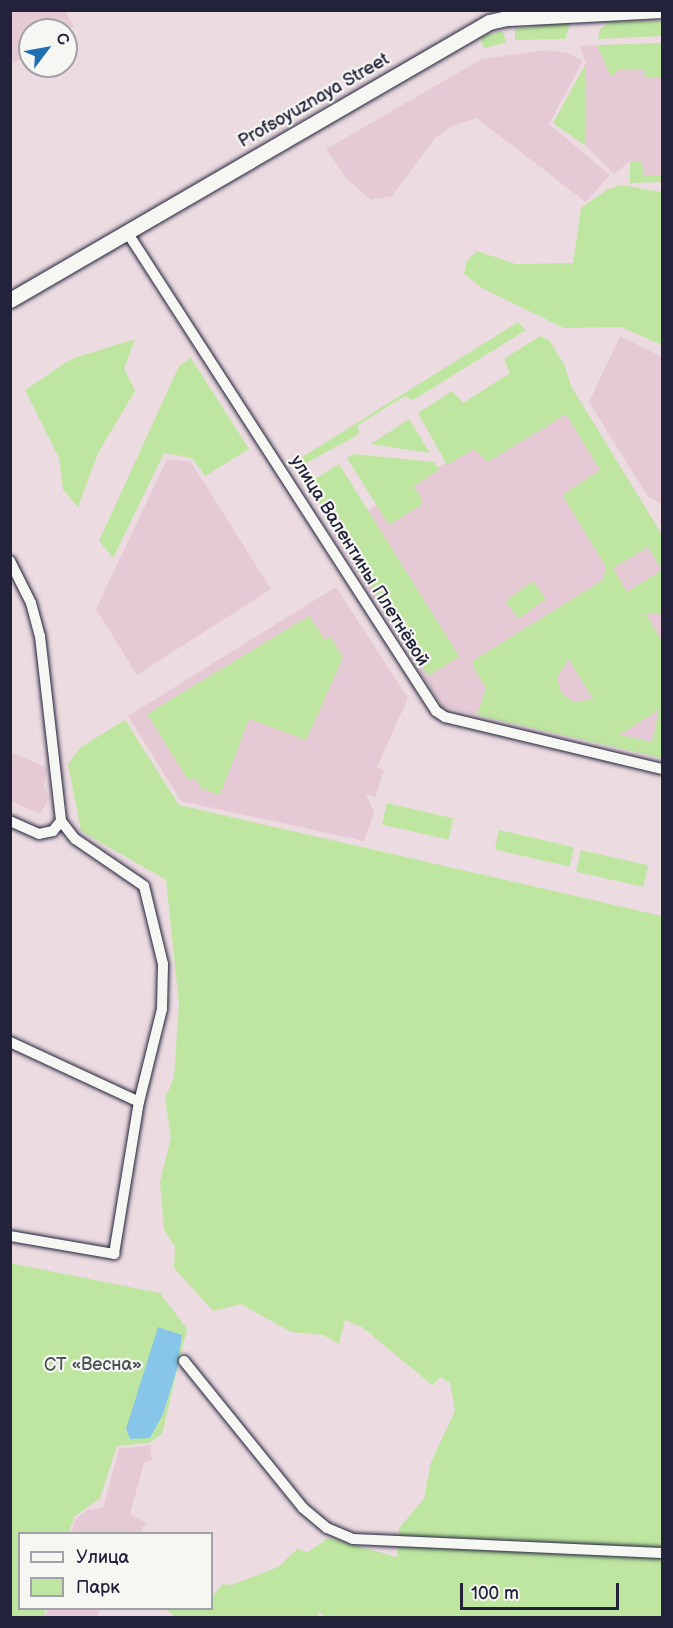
<!DOCTYPE html>
<meta charset="utf-8">
<style>
body{margin:0}
#map{position:relative;width:673px;height:1628px;overflow:hidden;background:#ecdce1;font-family:"Balsamiq Sans",sans-serif}
div>[style]{position:absolute}
.built>*{inset:0;background:#e5cad5}
.green>*{inset:0;background:#bee6a1;transform-origin:0 0}
.water>*{inset:0;background:#87c6e8}
.roads{filter:drop-shadow(0 0 2px #22223b) drop-shadow(0 0 2px #22223b)}
.street>*{height:10px;margin:-5px;padding:0 5px;transform-origin:5px;border-radius:5px;background:#f6f6f2}
.secondary>*{height:15px;margin:-7.5px;padding:0 7.5px;transform-origin:7.5px;border-radius:7.5px;background:#f6f6f2}
span{translate:-50% -50%;white-space:nowrap;text-align:center;line-height:1.15;-webkit-text-stroke:4.5px #f6f6f2;paint-order:stroke}
.street-label{font-size:18px;color:#22223b}
.park-label{font-size:18px;color:#495354}
.frame{position:absolute;inset:0;border:12px solid #22223b;pointer-events:none}
.legend{position:absolute;left:18px;top:1532px;width:195px;height:78px;box-sizing:border-box;background:#f6f6f2;border:2px solid #a1a1a9;margin:0;padding:8px 10px;list-style:none;font-size:18px;color:#22223b}
.legend li{display:flex;align-items:center;gap:12px;height:30px}
.legend b{width:30px;border:2px solid #a1a1a9}
.north{position:absolute;left:18px;top:18px;width:60px;height:60px;box-sizing:border-box;background:#f6f6f2;border:2px solid #a1a1a9;border-radius:50%;rotate:58deg;font-size:16px;font-weight:700;line-height:24px;text-align:center;color:#22223b}
.north::after{content:'';display:block;margin:auto;width:21px;height:27px;background:#1f6fb2;clip-path:polygon(50% 0,100% 100%,50% 72%,0 100%)}
.scale{position:absolute;left:460px;top:1583px;width:159px;height:27px;box-sizing:border-box;border:3px solid #22223b;border-top:0;padding-left:8px;font-size:18px;line-height:21px;white-space:nowrap;color:#22223b;-webkit-text-stroke:4px #f6f6f2;paint-order:stroke}
</style>
<div id="map">
<div class="built">
<div style="clip-path:polygon(11px 10px,65px 11px,74px 26px,66px 31px,30px 30px,30px 53px,11px 65px)"></div>
<div style="clip-path:polygon(662px 43px,662px 176px,643px 177px,642px 161px,630px 161px,614px 174px,586px 146px,586px 63px,580px 46px)"></div>
<div style="clip-path:polygon(548px 50px,567px 53px,583px 61px,549px 124px,610px 175px,586px 202px,476px 118px,452px 126px,435px 138px,392px 196px,371px 200px,347px 179px,326px 149px,482px 59px)"></div>
<div style="clip-path:polygon(620px 336px,662px 357px,662px 504px,648px 497px,589px 402px)"></div>
<div style="clip-path:polygon(571px 386px,662px 535px,662px 758px,443px 707px,332px 532px)"></div>
<div style="clip-path:polygon(167px 459px,191px 462px,271px 589px,137px 675px,96px 609px)"></div>
<div style="clip-path:polygon(336px 587px,408px 698px,377px 767px,384px 770px,375px 798px,366px 794px,374px 813px,364px 841px,181px 801px,128px 716px)"></div>
<div style="clip-path:polygon(11px 752px,47px 768px,44px 787px,49px 798px,40px 814px,11px 801px)"></div>
<div style="clip-path:polygon(150px 1445px,152px 1460px,144px 1463px,130px 1514px,146px 1523px,140px 1533px,71px 1533px,76px 1518px,87px 1510px,103px 1508px,119px 1449px)"></div>
<div style="clip-path:polygon(48px 1609px,48px 1608px,100px 1609px,97px 1617px,45px 1617px)"></div>
</div>
<div class="green">
<div style="clip-path:polygon(662px 21px,662px 36px,598px 39px,600px 29px,610px 22px)"></div>
<div style="clip-path:polygon(560px 23px,570px 24px,565px 39px,515px 40px,515px 29px)"></div>
<div style="left:503px;top:31px;width:12px;height:23px;rotate:76deg"></div>
<div style="clip-path:polygon(662px 43px,662px 77px,645px 77px,644px 69px,619px 69px,611px 77px,597px 45px)"></div>
<div style="clip-path:polygon(586px 63px,586px 146px,553px 123px)"></div>
<div style="clip-path:polygon(630px 161px,642px 161px,643px 176px,662px 176px,662px 182px,630px 183px)"></div>
<div style="clip-path:polygon(621px 185px,662px 192px,662px 345px,621px 327px,564px 328px,482px 288px,464px 274px,467px 260px,477px 251px,516px 264px,573px 263px,581px 208px,608px 189px)"></div>
<div style="clip-path:polygon(518px 322px,526px 330px,413px 400px,405px 396px,358px 425px,359px 434px,294px 470px,291px 464px)"></div>
<div style="clip-path:polygon(evenodd,540px 336px,549px 340px,565px 366px,571px 386px,662px 535px,662px 614px,645px 613px,662px 641px,662px 758px,477px 715px,486px 688px,474px 668px,474px 660px,603px 580px,606px 567px,564px 498px,565px 493px,600px 470px,566px 414px,488px 462px,474px 449px,447px 465px,418px 413px,452px 391px,463px 403px,510px 373px,504px 359px,540px 336px,648px 547px,662px 570px,627px 592px,613px 568px,648px 547px,540px 336px,568px 660px,569px 660px,593px 699px,573px 702px,561px 692px,557px 677px,568px 660px,540px 336px,659px 710px,652px 742px,620px 735px,620px 734px,659px 710px)"></div>
<div style="clip-path:polygon(135px 339px,124px 368px,135px 391px,98px 453px,78px 507px,63px 490px,59px 458px,25px 390px,71px 359px)"></div>
<div style="clip-path:polygon(191px 358px,249px 449px,205px 476px,192px 458px,164px 453px,113px 558px,99px 541px,179px 366px)"></div>
<div style="clip-path:polygon(409px 419px,430px 453px,371px 444px)"></div>
<div style="clip-path:polygon(353px 454px,434px 462px,439px 470px,414px 486px,422px 500px,421px 505px,389px 525px,347px 458px)"></div>
<div style="left:339px;top:464px;width:227px;height:37px;rotate:58deg"></div>
<div style="left:533px;top:581px;width:22px;height:34px;rotate:54deg"></div>
<div style="clip-path:polygon(309px 616px,325px 640px,330px 636px,343px 658px,306px 740px,249px 719px,220px 795px,201px 788px,195px 778px,188px 780px,147px 714px)"></div>
<div style="clip-path:polygon(125px 720px,179px 805px,662px 916px,662px 1617px,326px 1618px,320px 1612px,316px 1618px,177px 1618px,166px 1609px,212px 1608px,212px 1596px,223px 1584px,232px 1585px,278px 1567px,297px 1549px,308px 1552px,328px 1538px,397px 1557px,399px 1528px,424px 1499px,431px 1462px,455px 1411px,450px 1383px,441px 1377px,432px 1385px,362px 1327px,345px 1320px,339px 1344px,323px 1335px,291px 1332px,241px 1304px,213px 1311px,174px 1268px,175px 1247px,164px 1229px,160px 1182px,171px 1137px,165px 1099px,174px 1077px,179px 1004px,166px 880px,81px 831px,68px 764px,81px 747px)"></div>
<div style="left:387px;top:803px;width:68px;height:22px;rotate:13deg"></div>
<div style="left:499px;top:830px;width:77px;height:20px;rotate:13deg"></div>
<div style="left:581px;top:850px;width:69px;height:22px;rotate:13deg"></div>
<div style="clip-path:polygon(10px 1263px,160px 1293px,187px 1329px,162px 1434px,149px 1443px,117px 1446px,100px 1498px,74px 1517px,69px 1533px,20px 1534px,20px 1608px,46px 1609px,44px 1617px,11px 1617px)"></div>
</div>
<div class="water">
<div style="clip-path:polygon(158px 1327px,182px 1335px,177px 1369px,163px 1414px,150px 1438px,130px 1439px,126px 1429px)"></div>
</div>
<div class="roads">
<div class="street">
<div style="left:127px;top:232px;width:570px;rotate:57.17deg"></div>
<div style="left:436px;top:711px;width:11px;rotate:34deg"></div>
<div style="left:445px;top:717px;width:223px;rotate:13.5deg"></div>
<div style="left:10px;top:561px;width:47px;rotate:63.4deg"></div>
<div style="left:31px;top:603px;width:34px;rotate:75deg"></div>
<div style="left:40px;top:636px;width:186px;rotate:83.5deg"></div>
<div style="left:61px;top:821px;width:13px;rotate:129deg"></div>
<div style="left:53px;top:831px;width:14px;rotate:168deg"></div>
<div style="left:39px;top:834px;width:32px;rotate:-156deg"></div>
<div style="left:10px;top:1042px;width:142px;rotate:24.9deg"></div>
<div style="left:10px;top:1236px;width:106px;rotate:9.8deg"></div>
<div style="left:114px;top:1254px;width:154px;rotate:-80.7deg"></div>
<div style="left:139px;top:1102px;width:96px;rotate:-76.1deg"></div>
<div style="left:162px;top:1009px;width:45px;rotate:-88.7deg"></div>
<div style="left:163px;top:964px;width:80px;rotate:-103.7deg"></div>
<div style="left:144px;top:886px;width:83px;rotate:-145.7deg"></div>
<div style="left:75px;top:839px;width:23px;rotate:-128deg"></div>
<div style="left:184px;top:1361px;width:189px;rotate:51deg"></div>
<div style="left:303px;top:1508px;width:31px;rotate:40deg"></div>
<div style="left:327px;top:1528px;width:28px;rotate:23deg"></div>
<div style="left:353px;top:1539px;width:309px;rotate:2.6deg"></div>
</div>
<div class="secondary">
<div style="left:10px;top:300px;width:554px;rotate:-30.13deg"></div>
<div style="left:489px;top:22px;width:18px;rotate:-13deg"></div>
<div style="left:507px;top:18px;width:152px;rotate:-3deg"></div>
</div>
</div>
<div class="street-label">
<span style="left:314px;top:101px;rotate:-30deg">Profsoyuznaya Street</span>
<span style="left:359px;top:561px;rotate:58deg">улица Валентины Плетнёвой</span>
</div>
<div class="park-label">
<span style="left:93px;top:1365px">СТ «Весна»</span>
</div>
<div class="frame"></div>
<ul class="legend">
<li><b style="height:8px;background:#f6f6f2"></b>Улица</li>
<li><b style="height:16px;background:#bee6a1"></b>Парк</li>
</ul>
<div class="north">С</div>
<div class="scale">100 m</div>
</div>
